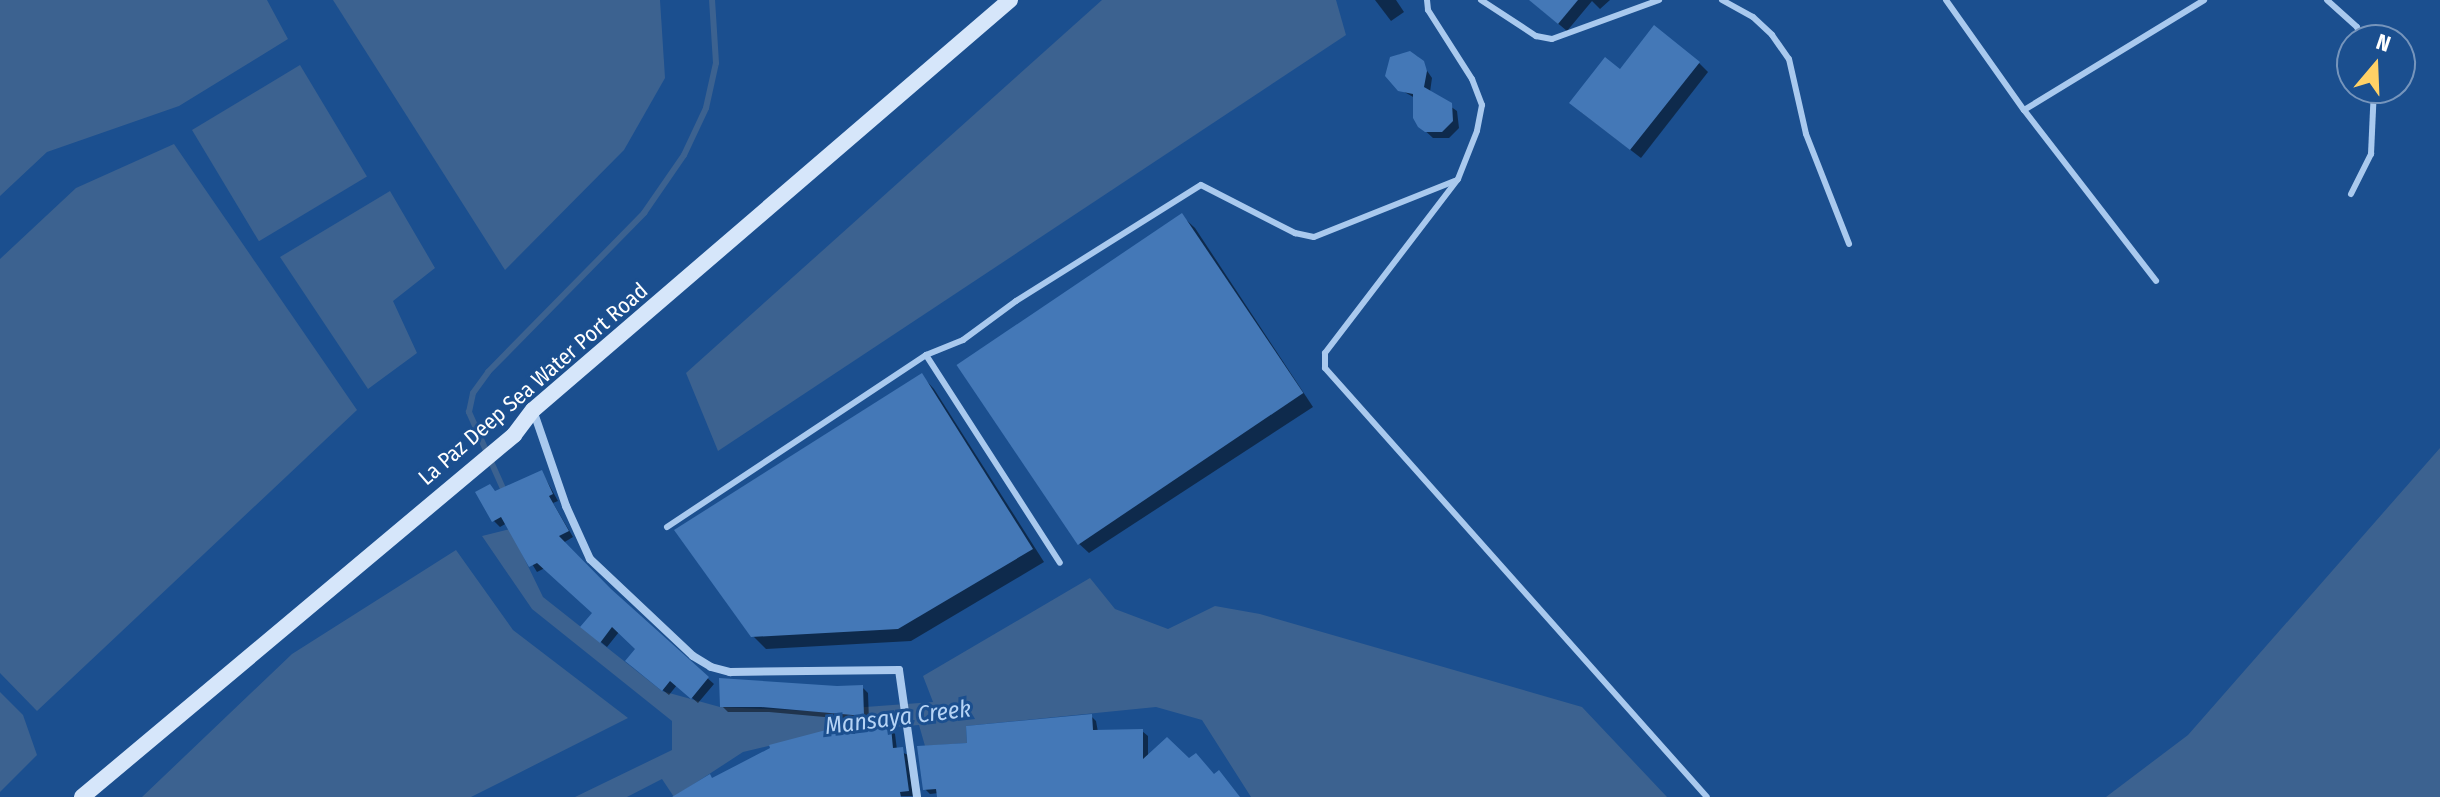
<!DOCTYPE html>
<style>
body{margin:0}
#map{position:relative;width:2440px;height:797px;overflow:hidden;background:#1b4f8f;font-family:"Fira Sans Condensed",sans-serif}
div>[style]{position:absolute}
.water>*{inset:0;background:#3c6290;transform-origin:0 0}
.shadow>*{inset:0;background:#0007}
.stream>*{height:6px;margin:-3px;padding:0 3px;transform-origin:3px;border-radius:3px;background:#3c6290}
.building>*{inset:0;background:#4478b7;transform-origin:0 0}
.lane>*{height:6px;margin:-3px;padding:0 3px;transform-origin:3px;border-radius:3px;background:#a9c9ee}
.street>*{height:8px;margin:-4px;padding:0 4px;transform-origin:4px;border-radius:4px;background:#a9c9ee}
.secondary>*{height:16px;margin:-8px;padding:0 8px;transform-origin:8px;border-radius:8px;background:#d6e6fa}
span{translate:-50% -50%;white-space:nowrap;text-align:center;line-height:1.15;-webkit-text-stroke:6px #1b4f8f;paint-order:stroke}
.street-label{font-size:22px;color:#fff}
.water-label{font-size:24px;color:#b5d3f5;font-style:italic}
.north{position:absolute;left:2336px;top:24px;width:80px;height:80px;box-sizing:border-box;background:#1b4f8f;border:2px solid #7695bc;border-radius:50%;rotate:19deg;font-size:22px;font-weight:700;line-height:32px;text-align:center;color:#fff}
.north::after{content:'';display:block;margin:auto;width:28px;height:36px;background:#ffd166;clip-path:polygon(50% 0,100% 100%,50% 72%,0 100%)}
</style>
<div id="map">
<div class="water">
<div style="clip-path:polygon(0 0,267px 0,288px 39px,179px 106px,47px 152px,0 196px)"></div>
<div style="clip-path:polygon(333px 0,660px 0,665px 78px,624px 150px,505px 270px)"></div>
<div style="clip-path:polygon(1102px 0,1336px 0,1346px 35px,718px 451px,686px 373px)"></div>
<div style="left:300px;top:65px;width:130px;height:126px;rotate:59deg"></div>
<div style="clip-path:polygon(174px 144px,357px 410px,37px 711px,0 673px,0 259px,76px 188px)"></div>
<div style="clip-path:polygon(390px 191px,435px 268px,393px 301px,417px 353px,368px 389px,280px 257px)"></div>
<div style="clip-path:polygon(2440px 448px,2440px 797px,2106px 797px,2188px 735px)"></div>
<div style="clip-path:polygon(510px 529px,543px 597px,662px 691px,720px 707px,811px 711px,933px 702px,923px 676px,1090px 578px,1115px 609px,1168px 629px,1215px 606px,1260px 614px,1582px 707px,1667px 797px,1251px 797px,1202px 720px,1156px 707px,966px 726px,967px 743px,925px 746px,919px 725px,829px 732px,743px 752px,674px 797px,662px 779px,627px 797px,575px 797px,672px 750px,672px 721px,532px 609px,482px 536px)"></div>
<div style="clip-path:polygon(456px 550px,513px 630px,628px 718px,471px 797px,142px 797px,292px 654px)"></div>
<div style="clip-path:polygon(0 692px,23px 715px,37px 755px,0 792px)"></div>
</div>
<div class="shadow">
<div style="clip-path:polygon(1375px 0,1396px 0,1404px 12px,1391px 21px)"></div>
<div style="clip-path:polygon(1530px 0,1610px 0,1600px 9px,1592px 1px,1567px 31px)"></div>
<div style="clip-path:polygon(1400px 54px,1417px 56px,1432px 78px,1430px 92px,1457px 111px,1459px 128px,1449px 138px,1433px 138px,1420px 126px,1415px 98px,1399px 89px,1392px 59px)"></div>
<div style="clip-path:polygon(1699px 63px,1708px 72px,1641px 158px,1581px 112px,1620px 72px)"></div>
<div style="clip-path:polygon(1182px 216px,1195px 228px,1313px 407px,1089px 553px,1076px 541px)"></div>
<div style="clip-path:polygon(922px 376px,934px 389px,1044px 562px,911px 641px,766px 649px,753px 636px)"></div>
<div style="clip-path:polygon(542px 472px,558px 501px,553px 503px,573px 537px,563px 543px,611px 592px,714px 684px,698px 703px,677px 685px,669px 695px,633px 667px,638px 649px,619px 632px,607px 647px,589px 632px,594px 613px,545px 568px,537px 572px,507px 523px,500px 527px,494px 521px,496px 493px)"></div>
<div style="clip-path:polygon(862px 687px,868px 693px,869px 721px,769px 712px,728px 712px,722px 706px)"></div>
<div style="clip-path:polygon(1091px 716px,1096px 721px,1098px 732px,1142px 731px,1148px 736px,1148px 757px,1189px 761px,1239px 797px,939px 797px,939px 793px,930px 794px,925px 789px,969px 745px)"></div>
<div style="clip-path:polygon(863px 722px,868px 731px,890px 729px,895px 734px,897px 750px,908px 755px,913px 796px,678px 797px,713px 780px)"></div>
</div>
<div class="stream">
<div style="left:505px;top:493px;width:89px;rotate:-114deg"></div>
<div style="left:469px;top:412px;width:19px;rotate:-78deg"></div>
<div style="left:473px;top:393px;width:26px;rotate:-54deg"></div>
<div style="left:488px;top:372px;width:223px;rotate:-45.5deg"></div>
<div style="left:644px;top:213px;width:70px;rotate:-55.4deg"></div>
<div style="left:684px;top:155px;width:52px;rotate:-64.9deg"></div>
<div style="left:706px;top:108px;width:46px;rotate:-77.5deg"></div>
<div style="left:716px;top:63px;width:63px;rotate:-93.6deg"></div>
</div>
<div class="building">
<div style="clip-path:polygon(1529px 0,1578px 0,1558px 24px)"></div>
<div style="clip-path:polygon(1654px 25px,1700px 62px,1630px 150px,1569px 103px,1605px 57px,1620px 69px)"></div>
<div style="clip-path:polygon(1410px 51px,1424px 61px,1427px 71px,1424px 87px,1452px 103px,1453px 121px,1442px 132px,1425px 132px,1418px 127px,1413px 118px,1413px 94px,1398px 91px,1385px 76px,1390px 57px)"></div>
<div style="left:1182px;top:213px;width:217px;height:272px;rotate:56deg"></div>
<div style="clip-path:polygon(922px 373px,1033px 549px,898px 629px,751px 637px,674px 530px)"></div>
<div style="clip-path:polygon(542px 470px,553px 494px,549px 496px,569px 531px,559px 536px,611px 589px,709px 677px,691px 699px,670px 681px,662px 691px,625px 661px,635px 649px,612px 627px,600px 643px,580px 627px,592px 613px,537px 563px,529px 567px,501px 517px,492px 522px,475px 492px,490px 484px,495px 491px)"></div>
<div style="clip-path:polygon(719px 678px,837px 686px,863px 685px,864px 716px,761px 707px,720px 707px)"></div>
<div style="clip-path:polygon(1092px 714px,1093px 730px,1143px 729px,1143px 759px,1167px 737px,1189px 758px,1196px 753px,1214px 774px,1219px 770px,1240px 797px,937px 797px,936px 789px,923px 790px,917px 746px,967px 743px,966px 726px)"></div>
<div style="clip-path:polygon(864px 720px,864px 729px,891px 727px,893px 748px,903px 747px,909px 791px,900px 792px,901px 797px,672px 797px,710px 774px,712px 778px,770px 748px,769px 745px)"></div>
</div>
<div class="lane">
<div style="left:1427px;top:0;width:10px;rotate:84deg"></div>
<div style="left:1428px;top:10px;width:82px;rotate:57.5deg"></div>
<div style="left:1472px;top:79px;width:28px;rotate:69deg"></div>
<div style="left:1482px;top:105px;width:26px;rotate:101deg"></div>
<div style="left:1477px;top:131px;width:52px;rotate:111.6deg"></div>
<div style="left:1458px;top:179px;width:219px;rotate:127.4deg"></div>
<div style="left:1325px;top:353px;width:15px;rotate:90deg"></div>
<div style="left:1325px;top:368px;width:574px;rotate:48.32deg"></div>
<div style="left:1481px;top:0;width:66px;rotate:33.2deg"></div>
<div style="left:1536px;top:36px;width:16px;rotate:11deg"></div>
<div style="left:1552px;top:39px;width:114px;rotate:-20deg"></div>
<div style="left:1722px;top:0;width:35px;rotate:29deg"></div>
<div style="left:1753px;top:17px;width:26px;rotate:43deg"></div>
<div style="left:1772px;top:35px;width:29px;rotate:55deg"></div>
<div style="left:1789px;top:59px;width:77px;rotate:77.2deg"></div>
<div style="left:1806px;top:134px;width:118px;rotate:68.6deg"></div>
<div style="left:1946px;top:0;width:135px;rotate:54.7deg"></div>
<div style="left:2024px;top:110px;width:216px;rotate:52.3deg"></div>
<div style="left:2327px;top:0;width:40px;rotate:42deg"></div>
<div style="left:2357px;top:27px;width:14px;rotate:69deg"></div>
<div style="left:2024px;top:110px;width:211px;rotate:-31.4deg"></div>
<div style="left:2351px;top:194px;width:45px;rotate:-63.4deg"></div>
<div style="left:2371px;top:154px;width:66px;rotate:-87.4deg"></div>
<div style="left:926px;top:355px;width:247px;rotate:57.2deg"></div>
<div style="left:667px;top:527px;width:311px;rotate:-33.6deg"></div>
<div style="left:926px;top:355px;width:40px;rotate:-22deg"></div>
<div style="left:963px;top:340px;width:66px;rotate:-36.3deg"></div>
<div style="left:1016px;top:301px;width:218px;rotate:-32.1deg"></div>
<div style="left:1201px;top:185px;width:106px;rotate:27.1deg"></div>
<div style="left:1295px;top:233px;width:19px;rotate:12deg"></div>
<div style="left:1314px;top:237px;width:152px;rotate:-21.7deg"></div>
</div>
<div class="street">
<div style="left:533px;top:410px;width:102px;rotate:71deg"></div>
<div style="left:566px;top:506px;width:58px;rotate:65.6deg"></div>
<div style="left:590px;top:559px;width:141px;rotate:43.3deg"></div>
<div style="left:693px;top:656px;width:21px;rotate:31deg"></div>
<div style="left:711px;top:667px;width:20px;rotate:15deg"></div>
<div style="left:730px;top:672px;width:169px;rotate:-0.7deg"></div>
<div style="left:899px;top:670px;width:128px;rotate:81.9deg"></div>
</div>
<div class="secondary">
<div style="left:82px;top:797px;width:564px;rotate:-39.96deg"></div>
<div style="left:514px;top:435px;width:31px;rotate:-53deg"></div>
<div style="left:533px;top:410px;width:629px;rotate:-40.68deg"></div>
</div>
<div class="street-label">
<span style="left:533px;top:384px;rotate:-41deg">La Paz Deep Sea Water Port Road</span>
</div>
<div class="water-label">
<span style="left:898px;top:718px;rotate:-7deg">Mansaya Creek</span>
</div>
<div class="north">N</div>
</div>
